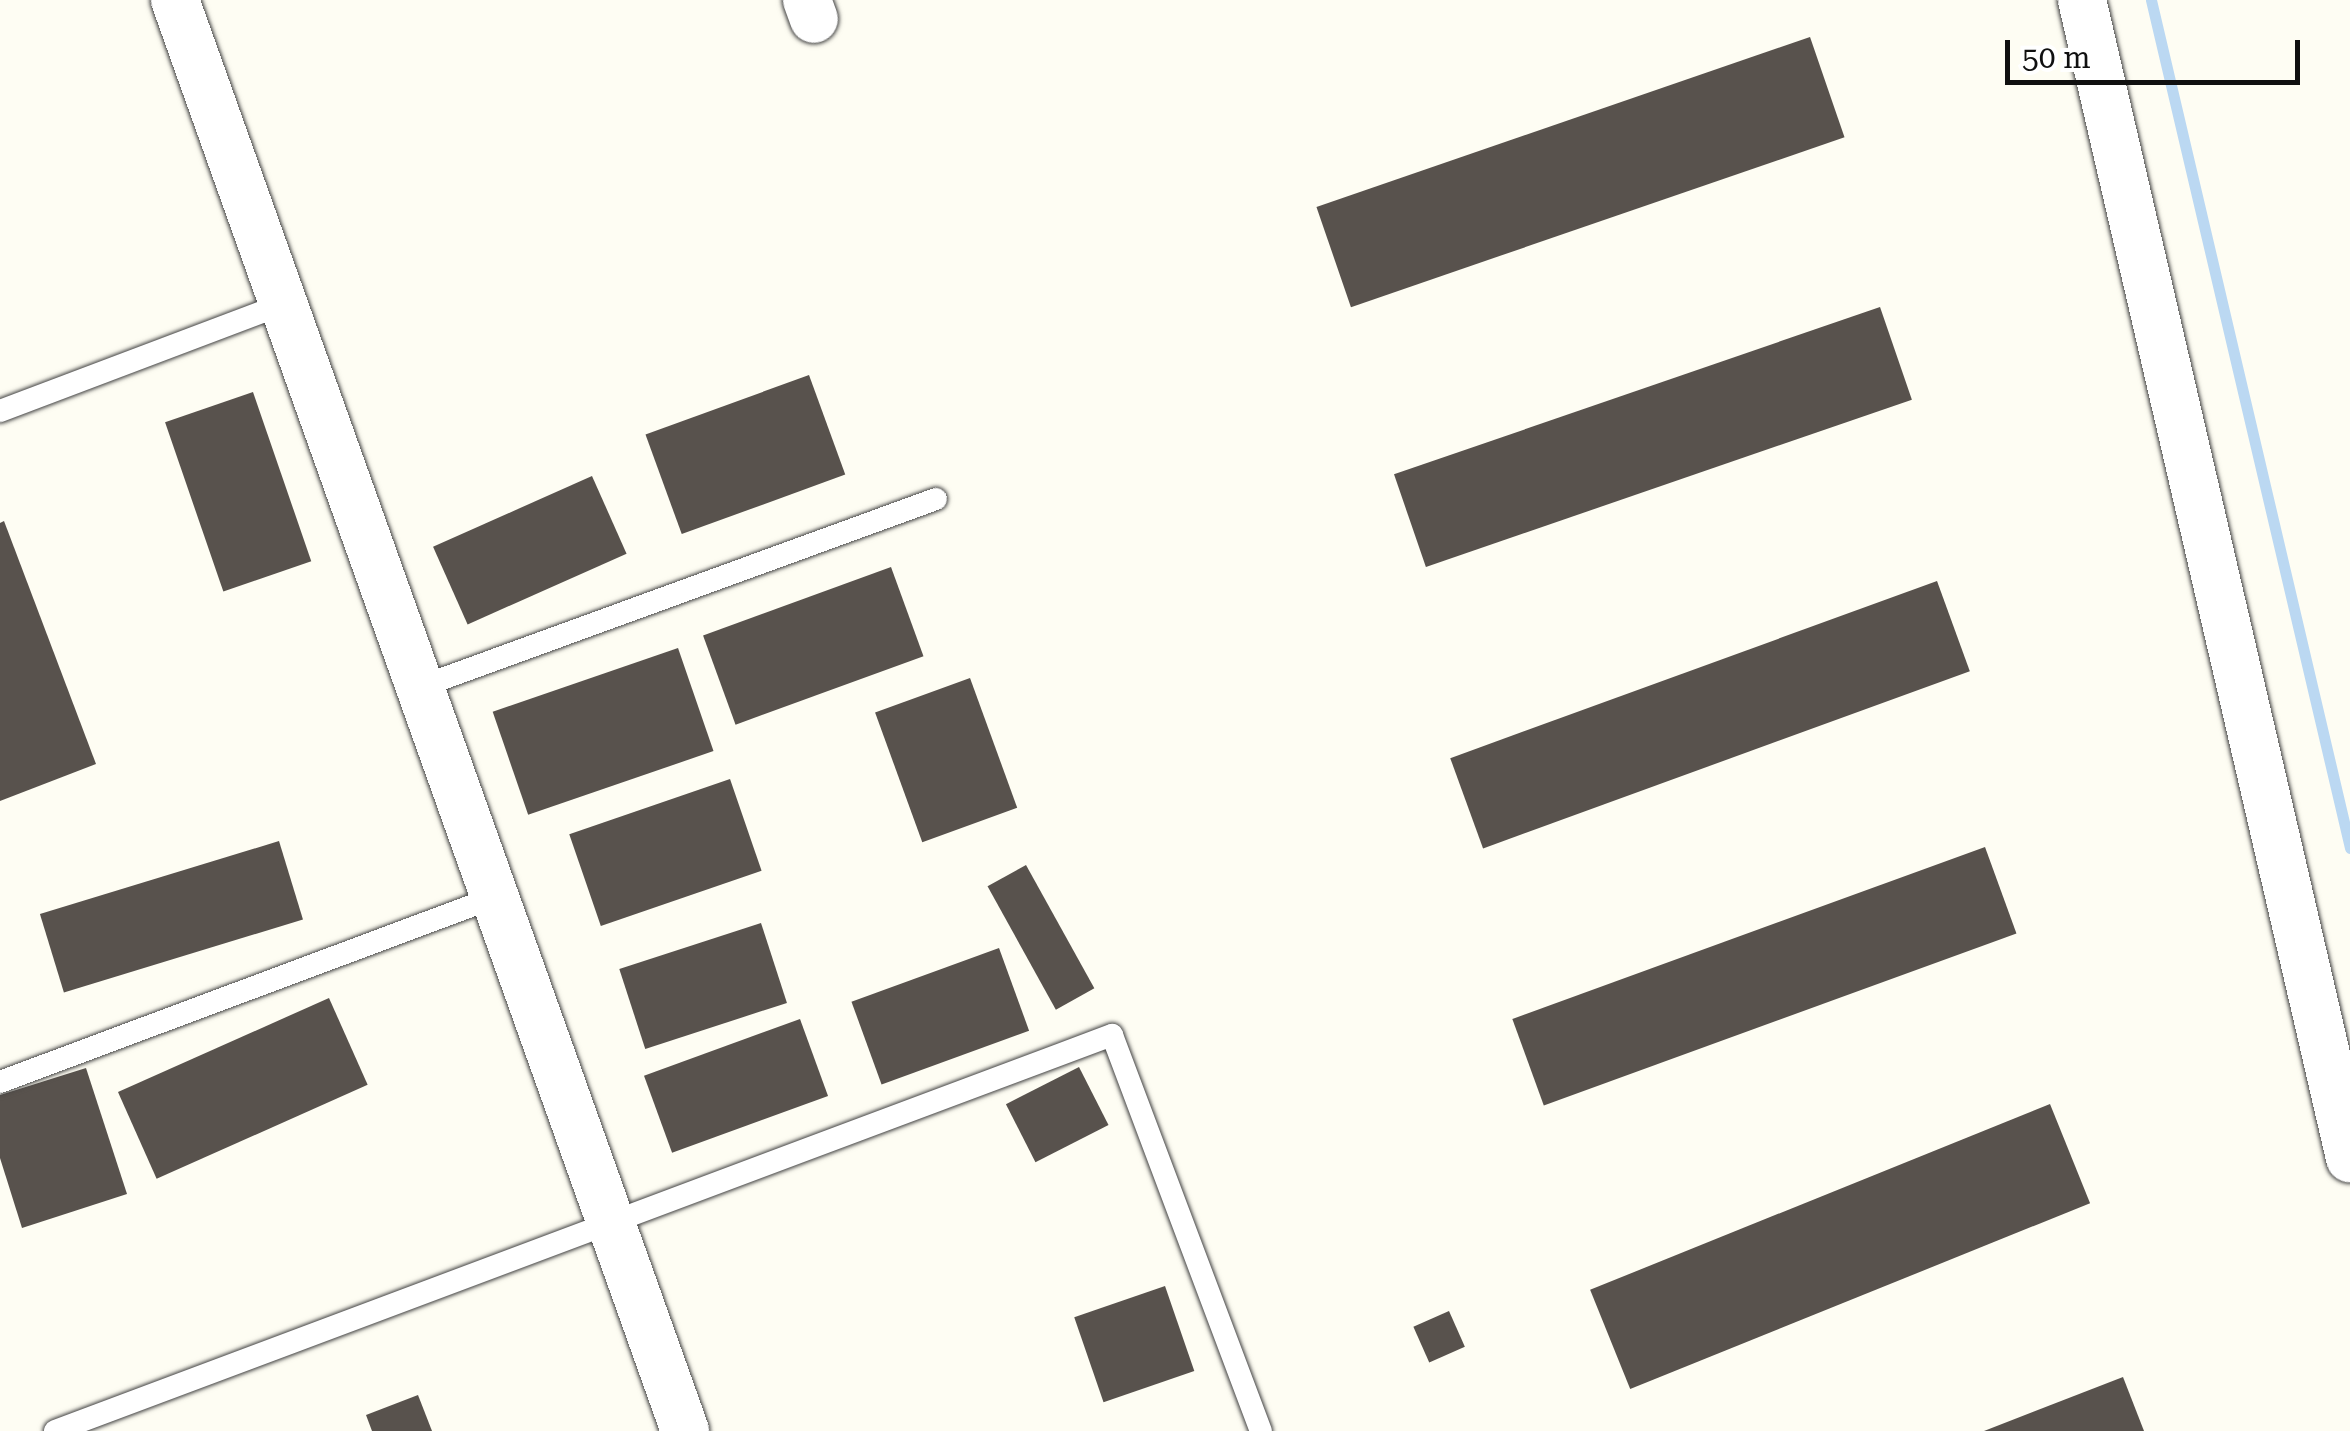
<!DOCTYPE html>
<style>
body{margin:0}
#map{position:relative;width:2350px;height:1431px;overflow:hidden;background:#fefdf3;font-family:"Roboto Serif",serif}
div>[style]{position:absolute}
.stream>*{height:11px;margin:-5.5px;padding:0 5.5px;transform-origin:5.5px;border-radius:5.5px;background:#bbd8f2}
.building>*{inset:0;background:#58524d;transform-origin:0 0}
.roads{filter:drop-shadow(0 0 2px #434343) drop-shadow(0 0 2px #434343)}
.service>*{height:22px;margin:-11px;padding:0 11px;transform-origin:11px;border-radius:11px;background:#fff}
.minor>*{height:48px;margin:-24px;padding:0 24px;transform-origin:24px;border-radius:24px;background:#fff}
span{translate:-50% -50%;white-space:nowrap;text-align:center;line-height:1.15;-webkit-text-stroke:10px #fff;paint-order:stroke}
.scale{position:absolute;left:2005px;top:40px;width:295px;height:45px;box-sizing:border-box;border:5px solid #101010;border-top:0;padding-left:12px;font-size:30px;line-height:35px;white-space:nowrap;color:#101010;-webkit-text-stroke:8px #fff;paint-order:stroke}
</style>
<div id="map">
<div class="stream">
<div style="left:2151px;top:0;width:871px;rotate:76.79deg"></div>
</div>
<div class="building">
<div style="left:1810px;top:37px;width:106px;height:522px;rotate:71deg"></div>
<div style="left:1880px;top:307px;width:98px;height:514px;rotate:71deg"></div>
<div style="left:809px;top:375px;width:106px;height:174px;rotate:70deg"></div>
<div style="left:253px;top:392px;width:179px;height:93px;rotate:71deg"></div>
<div style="left:592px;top:476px;width:85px;height:174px;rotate:66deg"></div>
<div style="clip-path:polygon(4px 521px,96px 764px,0 801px,0 523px)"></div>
<div style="left:891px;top:567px;width:95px;height:200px;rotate:70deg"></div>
<div style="left:1937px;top:581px;width:96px;height:518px;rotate:70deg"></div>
<div style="left:678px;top:648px;width:109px;height:196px;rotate:71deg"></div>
<div style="left:970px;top:678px;width:138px;height:101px;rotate:70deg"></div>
<div style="left:730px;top:779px;width:97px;height:170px;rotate:71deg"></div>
<div style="left:279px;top:841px;width:82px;height:250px;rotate:73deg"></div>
<div style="left:1985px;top:847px;width:92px;height:503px;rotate:70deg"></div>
<div style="left:1026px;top:865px;width:141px;height:44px;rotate:61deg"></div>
<div style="left:761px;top:923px;width:84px;height:149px;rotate:72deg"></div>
<div style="left:999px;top:948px;width:88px;height:157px;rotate:70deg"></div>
<div style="left:329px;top:998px;width:95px;height:231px;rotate:66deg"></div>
<div style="left:800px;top:1019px;width:82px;height:166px;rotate:70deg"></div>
<div style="left:1079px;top:1067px;width:65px;height:82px;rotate:63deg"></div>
<div style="clip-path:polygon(86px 1068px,127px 1194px,22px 1228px,0 1158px,0 1095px)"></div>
<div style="left:2050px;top:1104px;width:107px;height:496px;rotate:68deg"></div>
<div style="left:1165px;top:1286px;width:90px;height:96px;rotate:71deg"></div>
<div style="left:1449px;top:1311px;width:39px;height:39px;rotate:66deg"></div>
<div style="clip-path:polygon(2123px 1377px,2144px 1431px,1984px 1431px)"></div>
<div style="clip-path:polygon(418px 1395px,432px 1431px,372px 1431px,366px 1415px)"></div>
</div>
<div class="roads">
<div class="service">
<div style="left:0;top:411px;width:303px;rotate:-20.7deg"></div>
<div style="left:420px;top:687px;width:549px;rotate:-20.02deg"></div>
<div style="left:0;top:1082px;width:528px;rotate:-20.49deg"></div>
<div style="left:55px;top:1431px;width:1129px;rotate:-20.54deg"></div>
<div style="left:1112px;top:1035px;width:423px;rotate:69.4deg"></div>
</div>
<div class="minor">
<div style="left:175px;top:0;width:1519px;rotate:70.38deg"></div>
<div style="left:807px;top:0;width:20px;rotate:70deg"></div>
<div style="left:2082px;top:0;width:1189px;rotate:76.97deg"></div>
</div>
</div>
<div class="scale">50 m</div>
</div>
